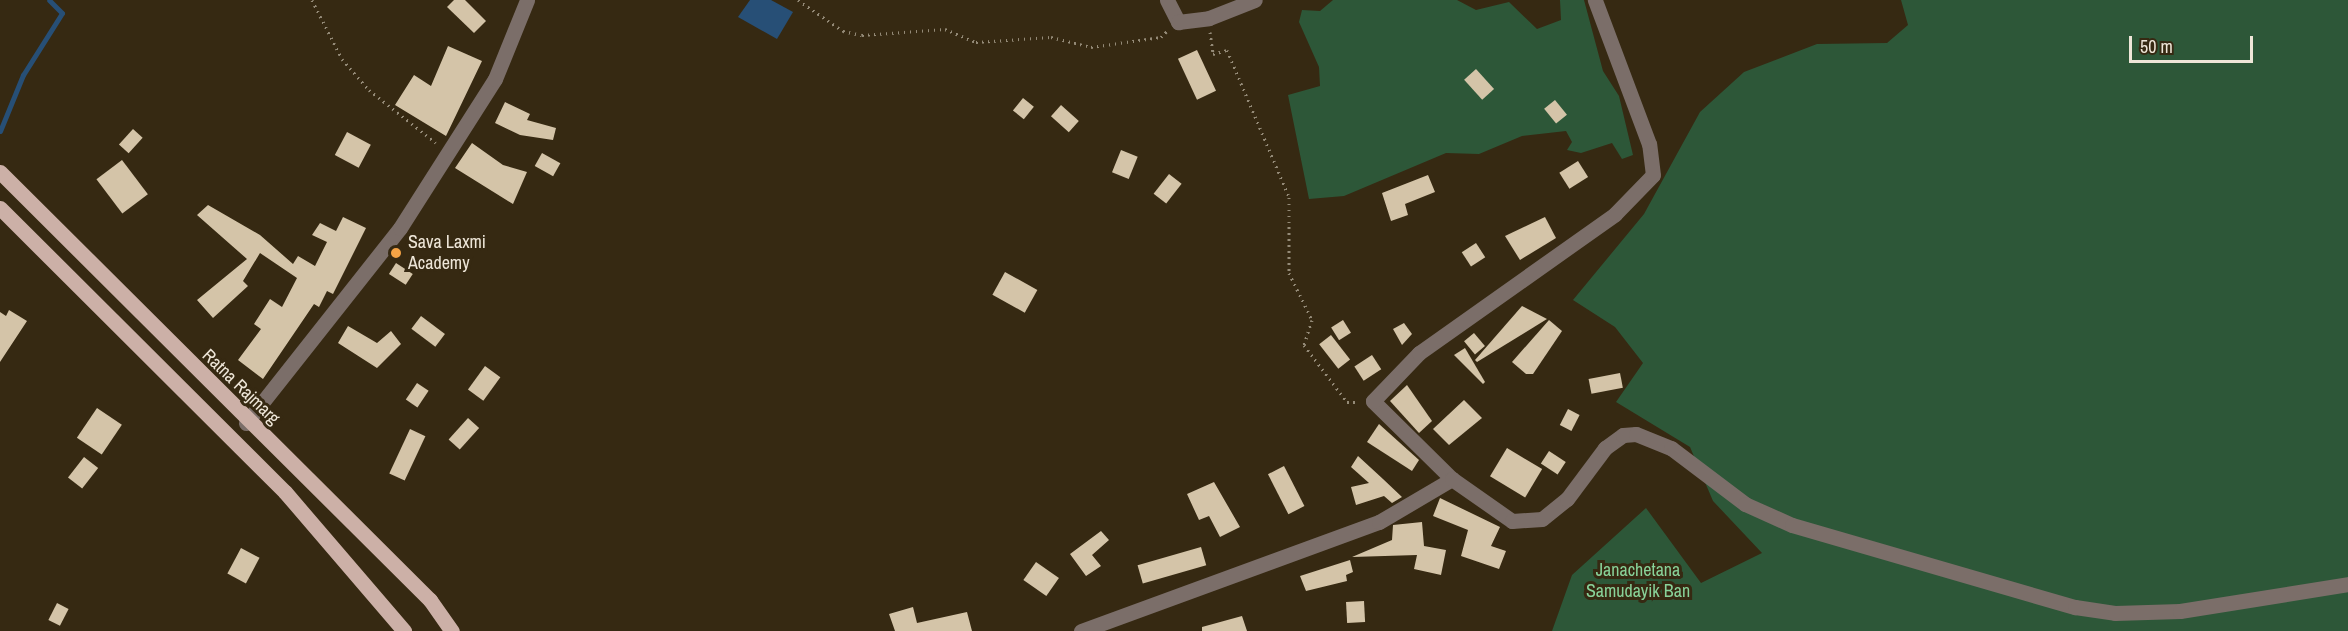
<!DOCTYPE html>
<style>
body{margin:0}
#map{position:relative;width:2348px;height:631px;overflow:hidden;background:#362912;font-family:"Archivo Narrow",sans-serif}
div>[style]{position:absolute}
.green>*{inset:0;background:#2d5738}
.water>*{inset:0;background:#274f76}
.stream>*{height:5px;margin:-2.5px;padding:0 2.5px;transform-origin:2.5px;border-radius:2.5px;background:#274f76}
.building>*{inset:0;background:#d4c4a8;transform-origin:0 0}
.path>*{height:3px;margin-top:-1.5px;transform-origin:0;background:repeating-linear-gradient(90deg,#948a77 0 1.5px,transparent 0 6px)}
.minor>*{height:15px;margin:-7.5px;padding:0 7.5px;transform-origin:7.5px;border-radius:7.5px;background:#7b6e69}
.major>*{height:15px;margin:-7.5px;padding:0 7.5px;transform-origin:7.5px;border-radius:7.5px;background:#ccb0a7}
.dots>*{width:16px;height:16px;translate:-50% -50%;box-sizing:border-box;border:3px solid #362912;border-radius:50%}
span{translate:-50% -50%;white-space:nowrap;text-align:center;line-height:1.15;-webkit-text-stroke:6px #362912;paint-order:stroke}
.poi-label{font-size:18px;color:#eee6d8}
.left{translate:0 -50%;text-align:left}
.street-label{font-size:18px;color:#eee6d8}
.park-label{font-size:18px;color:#88d299}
.scale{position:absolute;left:2129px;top:36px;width:124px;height:27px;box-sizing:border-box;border:3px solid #eee6d8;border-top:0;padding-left:8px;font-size:18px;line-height:21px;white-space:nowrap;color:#eee6d8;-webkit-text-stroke:4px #362912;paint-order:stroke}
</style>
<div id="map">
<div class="green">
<div style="clip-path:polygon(1333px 0,1457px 0,1476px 10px,1509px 2px,1537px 29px,1561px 20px,1560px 0,1584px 0,1603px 71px,1619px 96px,1633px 155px,1622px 159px,1612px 143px,1581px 153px,1567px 150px,1572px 142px,1566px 131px,1522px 136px,1479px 154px,1446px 153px,1344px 196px,1309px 199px,1288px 95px,1320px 86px,1319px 67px,1299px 22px,1302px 10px,1320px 11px)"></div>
<div style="clip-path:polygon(1901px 0,2348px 0,2348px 631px,1552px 631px,1572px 575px,1646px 508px,1701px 583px,1762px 553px,1713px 501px,1690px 447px,1616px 402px,1643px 363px,1615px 327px,1573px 300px,1644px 214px,1700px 112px,1744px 72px,1817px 44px,1887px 43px,1908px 25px)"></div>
</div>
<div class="water">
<div style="clip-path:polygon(750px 0,771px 0,793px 12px,777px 39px,738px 17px)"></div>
</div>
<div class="stream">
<div style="left:0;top:131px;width:61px;rotate:-67.7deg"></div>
<div style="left:23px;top:75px;width:73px;rotate:-57.8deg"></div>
<div style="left:62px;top:13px;width:18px;rotate:-135deg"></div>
</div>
<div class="building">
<div style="clip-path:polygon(454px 0,465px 0,486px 21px,474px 33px,447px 7px)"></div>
<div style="clip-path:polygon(448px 46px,482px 61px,446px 136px,395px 105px,414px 75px,431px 86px)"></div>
<div style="left:1197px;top:50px;width:45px;height:21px;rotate:65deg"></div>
<div style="left:1476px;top:69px;width:27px;height:16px;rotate:48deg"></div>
<div style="left:1023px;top:98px;width:14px;height:16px;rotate:39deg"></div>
<div style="left:1555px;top:100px;width:19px;height:14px;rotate:51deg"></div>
<div style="clip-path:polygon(505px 102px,530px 114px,527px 120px,556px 128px,553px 140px,520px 135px,495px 123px)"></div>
<div style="left:1061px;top:105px;width:24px;height:15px;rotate:42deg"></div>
<div style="left:133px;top:129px;width:13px;height:21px;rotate:42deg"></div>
<div style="left:347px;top:132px;width:27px;height:26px;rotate:28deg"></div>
<div style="clip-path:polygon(472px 143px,503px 165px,527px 172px,513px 204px,455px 168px)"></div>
<div style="left:1121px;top:150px;width:18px;height:24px;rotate:22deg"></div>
<div style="left:542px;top:153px;width:21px;height:15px;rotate:29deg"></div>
<div style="left:122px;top:160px;width:43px;height:32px;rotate:53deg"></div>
<div style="left:1578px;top:161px;width:19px;height:22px;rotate:58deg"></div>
<div style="left:1169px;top:174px;width:16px;height:25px;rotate:38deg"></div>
<div style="clip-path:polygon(1428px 175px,1435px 192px,1405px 204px,1408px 215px,1391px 221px,1382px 193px)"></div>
<div style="clip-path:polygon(208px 205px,260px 235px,293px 264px,298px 256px,315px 266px,327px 242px,312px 235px,320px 223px,336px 231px,343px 217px,366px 228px,333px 294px,327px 291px,319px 307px,314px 304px,263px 379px,238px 360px,261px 329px,254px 324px,270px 299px,282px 307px,297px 278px,260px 253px,243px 281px,248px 286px,213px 318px,197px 300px,247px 259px,197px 215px)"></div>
<div style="clip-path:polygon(1545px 217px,1556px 238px,1520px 260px,1505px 236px)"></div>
<div style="left:1476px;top:243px;width:17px;height:17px;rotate:57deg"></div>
<div style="left:396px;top:263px;width:20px;height:13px;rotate:33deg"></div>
<div style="left:1005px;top:272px;width:37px;height:26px;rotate:29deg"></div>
<div style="clip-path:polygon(1522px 306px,1547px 319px,1477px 362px,1475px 360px)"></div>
<div style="clip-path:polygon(9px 310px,27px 321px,0 362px,0 312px,6px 316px)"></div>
<div style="left:421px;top:316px;width:30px;height:16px;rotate:37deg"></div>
<div style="left:1343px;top:320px;width:15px;height:14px;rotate:58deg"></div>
<div style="clip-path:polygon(1549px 320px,1562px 331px,1533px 374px,1526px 374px,1512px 362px)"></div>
<div style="clip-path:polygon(1404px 323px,1412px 334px,1402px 345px,1393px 329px)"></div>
<div style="clip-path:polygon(348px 326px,377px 343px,391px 331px,401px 344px,377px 368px,338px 343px)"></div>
<div style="left:1474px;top:333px;width:17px;height:13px;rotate:50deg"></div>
<div style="left:1331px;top:335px;width:31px;height:15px;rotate:52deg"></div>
<div style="clip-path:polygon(1465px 348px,1485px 382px,1483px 384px,1454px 355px)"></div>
<div style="left:1372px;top:355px;width:17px;height:21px;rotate:57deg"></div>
<div style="left:485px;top:366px;width:19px;height:29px;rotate:36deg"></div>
<div style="left:1620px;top:373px;width:15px;height:32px;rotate:79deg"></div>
<div style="left:417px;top:383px;width:14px;height:20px;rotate:34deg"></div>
<div style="clip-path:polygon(1407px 385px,1432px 421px,1419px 433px,1390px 401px)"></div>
<div style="clip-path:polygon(1464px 400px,1482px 418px,1449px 445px,1433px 429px)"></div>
<div style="left:97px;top:408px;width:30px;height:36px;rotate:34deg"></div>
<div style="left:1568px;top:409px;width:13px;height:18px;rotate:27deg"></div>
<div style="left:468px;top:418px;width:15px;height:29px;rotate:42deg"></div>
<div style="clip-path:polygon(1379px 424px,1419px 460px,1412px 471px,1367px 442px)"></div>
<div style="left:410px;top:429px;width:17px;height:49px;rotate:25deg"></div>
<div style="left:1507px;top:448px;width:41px;height:33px;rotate:31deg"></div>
<div style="left:1549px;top:451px;width:20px;height:15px;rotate:33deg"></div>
<div style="clip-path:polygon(1358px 456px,1383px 479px,1402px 497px,1392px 503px,1384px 496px,1356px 505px,1351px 487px,1369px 483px,1351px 467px)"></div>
<div style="left:84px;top:457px;width:18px;height:26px;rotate:38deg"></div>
<div style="left:1284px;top:466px;width:45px;height:18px;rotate:63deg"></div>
<div style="clip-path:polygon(1214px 482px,1240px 527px,1220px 537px,1209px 516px,1199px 520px,1187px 494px)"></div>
<div style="clip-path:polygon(1440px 498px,1500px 527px,1491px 546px,1506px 551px,1499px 569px,1461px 556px,1468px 530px,1433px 516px)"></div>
<div style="clip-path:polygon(1422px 522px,1424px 546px,1446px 550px,1441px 575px,1414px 569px,1417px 555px,1352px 557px,1392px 540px,1393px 525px)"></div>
<div style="clip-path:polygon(1101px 531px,1109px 540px,1092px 555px,1101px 566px,1086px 576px,1070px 554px)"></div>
<div style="left:1201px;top:547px;width:19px;height:66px;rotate:74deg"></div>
<div style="left:241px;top:548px;width:21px;height:29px;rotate:28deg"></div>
<div style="clip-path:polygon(1350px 560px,1353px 572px,1346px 575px,1347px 581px,1306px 591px,1300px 576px)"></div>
<div style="left:1036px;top:562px;width:28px;height:22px;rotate:35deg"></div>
<div style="left:1364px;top:601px;width:21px;height:18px;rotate:87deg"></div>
<div style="left:57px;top:603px;width:13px;height:19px;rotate:27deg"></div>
<div style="clip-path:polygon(913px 607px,917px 623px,967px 612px,972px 631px,895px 631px,889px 614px)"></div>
<div style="clip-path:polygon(1242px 616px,1247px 631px,1202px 631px,1202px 627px)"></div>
</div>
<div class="path">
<div style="left:312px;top:0;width:66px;rotate:63deg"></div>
<div style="left:342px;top:59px;width:41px;rotate:48.9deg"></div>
<div style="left:369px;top:90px;width:85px;rotate:38.3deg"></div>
<div style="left:798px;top:0;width:55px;rotate:34.6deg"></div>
<div style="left:843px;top:31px;width:19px;rotate:12deg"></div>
<div style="left:862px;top:35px;width:83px;rotate:-4.1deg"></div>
<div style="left:945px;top:29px;width:34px;rotate:23deg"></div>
<div style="left:976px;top:42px;width:75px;rotate:-3.8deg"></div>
<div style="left:1051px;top:37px;width:41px;rotate:14deg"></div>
<div style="left:1091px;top:47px;width:71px;rotate:-8.1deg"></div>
<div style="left:1161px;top:37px;width:8px;rotate:-45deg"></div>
<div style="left:1210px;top:32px;width:22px;rotate:82deg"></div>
<div style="left:1213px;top:54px;width:15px;rotate:-16deg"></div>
<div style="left:1227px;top:50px;width:160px;rotate:67.1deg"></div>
<div style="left:1289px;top:197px;width:76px;rotate:90deg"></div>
<div style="left:1289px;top:273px;width:52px;rotate:63.9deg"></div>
<div style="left:1312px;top:320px;width:26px;rotate:108deg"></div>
<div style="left:1304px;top:345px;width:71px;rotate:53deg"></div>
<div style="left:1347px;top:402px;width:11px"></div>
</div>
<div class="minor">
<div style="left:1167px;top:0;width:25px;rotate:63deg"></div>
<div style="left:1178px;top:22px;width:31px;rotate:-7deg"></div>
<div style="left:1209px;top:18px;width:49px;rotate:-21.4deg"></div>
<div style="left:246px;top:423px;width:248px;rotate:-51.7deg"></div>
<div style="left:400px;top:228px;width:177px;rotate:-57.5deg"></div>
<div style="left:495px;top:79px;width:85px;rotate:-67.9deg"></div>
<div style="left:1452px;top:479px;width:111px;rotate:-135.4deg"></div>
<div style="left:1373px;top:401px;width:66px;rotate:-46.2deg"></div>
<div style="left:1419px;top:353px;width:240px;rotate:-35.3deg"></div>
<div style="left:1615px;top:214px;width:54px;rotate:-45.7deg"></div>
<div style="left:1653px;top:175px;width:31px;rotate:-97deg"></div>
<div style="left:1649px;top:144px;width:154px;rotate:-110.6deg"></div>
<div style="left:1081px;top:631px;width:317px;rotate:-20.1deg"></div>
<div style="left:1379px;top:522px;width:85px;rotate:-30.5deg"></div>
<div style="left:1452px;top:479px;width:73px;rotate:35deg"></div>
<div style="left:1512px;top:521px;width:30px;rotate:-4deg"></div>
<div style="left:1542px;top:519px;width:32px;rotate:-39deg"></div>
<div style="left:1567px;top:499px;width:64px;rotate:-53.3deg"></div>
<div style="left:1605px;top:448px;width:22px;rotate:-36deg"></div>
<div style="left:1623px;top:435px;width:13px;rotate:-4deg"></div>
<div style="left:1636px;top:434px;width:38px;rotate:22deg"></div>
<div style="left:1671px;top:448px;width:93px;rotate:37.1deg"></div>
<div style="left:1745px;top:504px;width:51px;rotate:24.1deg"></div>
<div style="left:1792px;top:525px;width:295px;rotate:16.2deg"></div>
<div style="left:2075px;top:607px;width:40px;rotate:8.5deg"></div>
<div style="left:2115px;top:613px;width:65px;rotate:-1.8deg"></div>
<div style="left:2180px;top:611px;width:170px;rotate:-9.1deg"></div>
</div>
<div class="major">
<div style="left:0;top:172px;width:607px;rotate:44.87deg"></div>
<div style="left:430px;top:600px;width:38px;rotate:55deg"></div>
<div style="left:0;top:208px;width:402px;rotate:44.9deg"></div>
<div style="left:285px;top:492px;width:183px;rotate:49.4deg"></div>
</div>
<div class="dots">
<div style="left:396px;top:253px;background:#f5a345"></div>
</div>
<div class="poi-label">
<span class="left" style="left:408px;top:253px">Sava Laxmi<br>Academy</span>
</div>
<div class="street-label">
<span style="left:241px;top:387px;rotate:44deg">Ratna Rajmarg</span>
</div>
<div class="park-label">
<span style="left:1638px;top:581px">Janachetana<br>Samudayik Ban</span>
</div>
<div class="scale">50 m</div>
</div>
